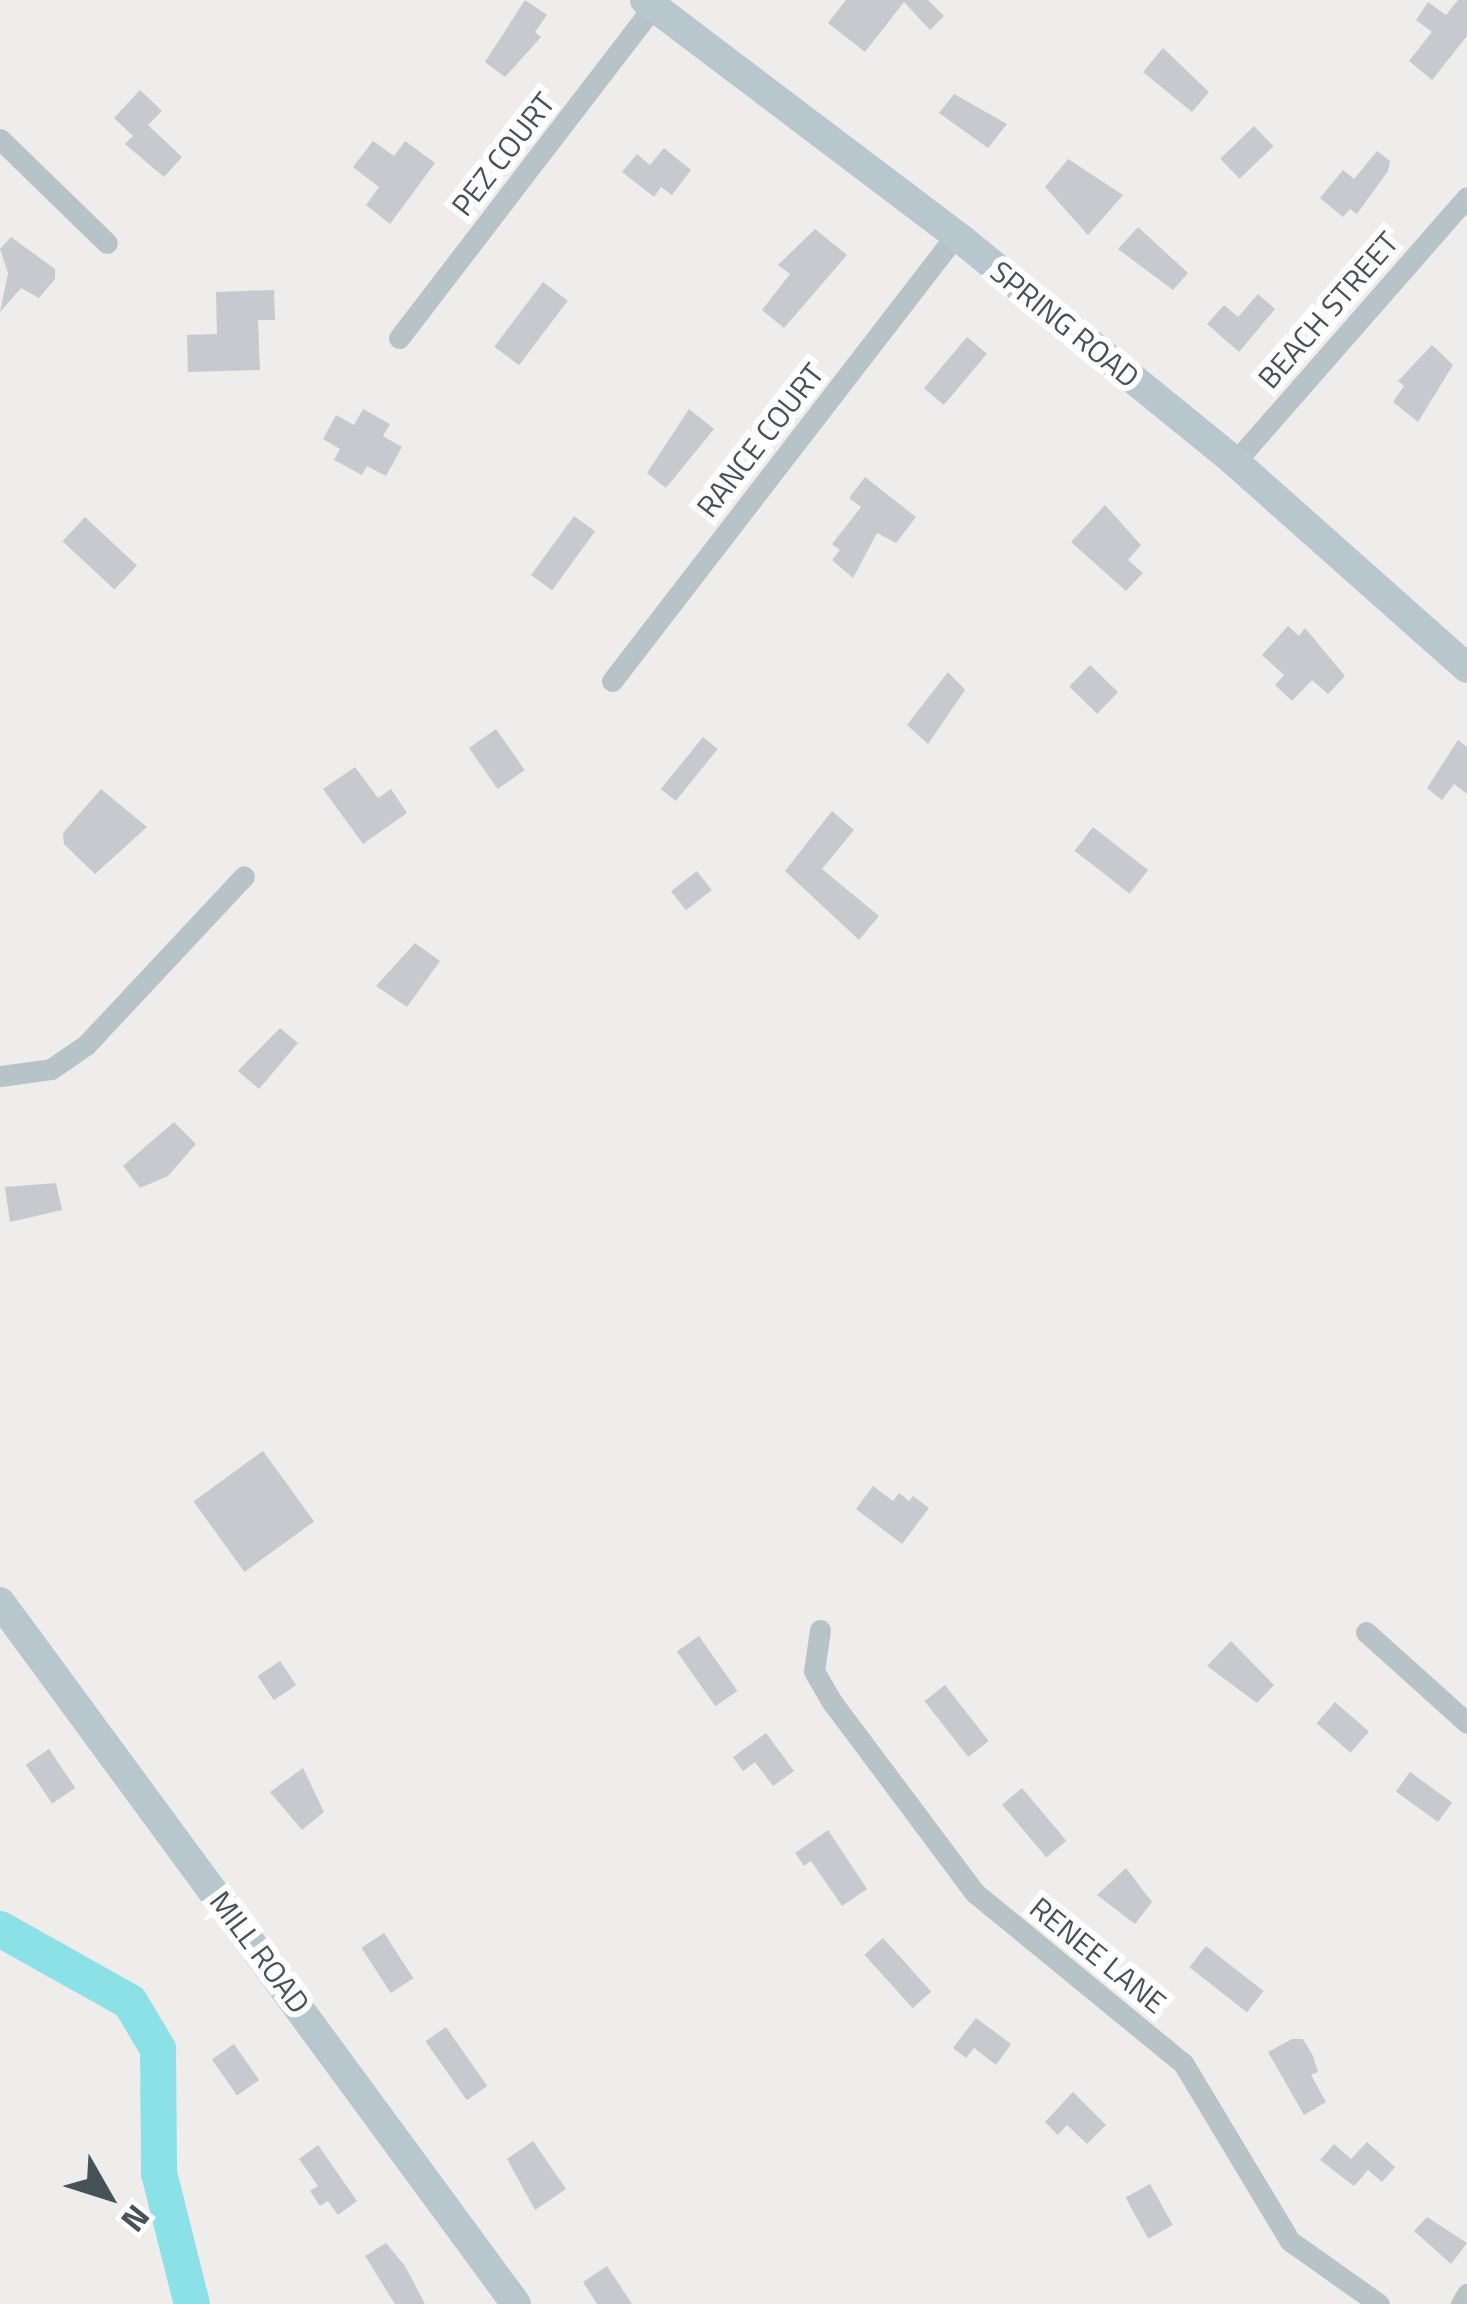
<!DOCTYPE html>
<style>
body{margin:0}
#map{position:relative;width:1467px;height:2304px;overflow:hidden;background:#efecec;font-family:"Titillium Web",sans-serif}
div>[style]{position:absolute}
.river>*{height:36px;margin:-18px;padding:0 18px;transform-origin:18px;border-radius:18px;background:#8be1e5}
.building>*{inset:0;background:#c6cacf;transform-origin:0 0}
.street>*{height:21px;margin:-10.5px;padding:0 10.5px;transform-origin:10.5px;border-radius:10.5px;background:#b8c3c8}
.secondary>*{height:30px;margin:-15px;padding:0 15px;transform-origin:15px;border-radius:15px;background:#b8c6cd}
span{translate:-50% -50%;white-space:nowrap;text-align:center;line-height:1.15;-webkit-text-stroke:12px #fff;paint-order:stroke}
.street-label{font-size:30px;color:#455258}
.north{position:absolute;left:48px;top:2136px;width:120px;height:120px;-webkit-text-stroke:9px #fff;paint-order:stroke;rotate:129deg;font-size:33px;font-weight:700;line-height:48px;text-align:center;color:#455258}
.north::after{content:'';display:block;margin:auto;width:42px;height:54px;background:#455258;clip-path:polygon(50% 0,100% 100%,50% 72%,0 100%)}
</style>
<div id="map">
<div class="river">
<div style="left:0;top:1929px;width:149px;rotate:29.3deg"></div>
<div style="left:130px;top:2002px;width:55px;rotate:59.2deg"></div>
<div style="left:158px;top:2049px;width:124px;rotate:89.5deg"></div>
<div style="left:159px;top:2173px;width:135px;rotate:75.9deg"></div>
</div>
<div class="building">
<div style="clip-path:polygon(525px 0,547px 15px,535px 32px,541px 37px,505px 77px,485px 62px)"></div>
<div style="clip-path:polygon(846px 0,928px 0,944px 16px,930px 30px,904px 2px,865px 52px,828px 23px)"></div>
<div style="clip-path:polygon(1458px 0,1467px 0,1467px 36px,1432px 80px,1409px 61px,1432px 32px,1416px 20px,1428px 2px,1446px 15px)"></div>
<div style="clip-path:polygon(1163px 48px,1209px 92px,1192px 112px,1143px 72px)"></div>
<div style="clip-path:polygon(140px 90px,162px 111px,148px 125px,182px 157px,164px 177px,125px 144px,133px 136px,114px 118px)"></div>
<div style="clip-path:polygon(954px 94px,1007px 124px,988px 148px,939px 113px)"></div>
<div style="left:1254px;top:126px;width:28px;height:47px;rotate:46deg"></div>
<div style="clip-path:polygon(373px 141px,394px 156px,405px 141px,435px 163px,390px 224px,366px 205px,379px 187px,353px 167px)"></div>
<div style="clip-path:polygon(664px 148px,691px 170px,672px 195px,661px 187px,654px 197px,622px 172px,637px 154px,650px 165px)"></div>
<div style="clip-path:polygon(1377px 151px,1390px 161px,1388px 171px,1357px 214px,1350px 209px,1343px 217px,1320px 198px,1343px 170px,1354px 179px)"></div>
<div style="clip-path:polygon(1068px 159px,1123px 195px,1088px 235px,1045px 187px)"></div>
<div style="clip-path:polygon(1138px 227px,1188px 273px,1173px 290px,1118px 249px)"></div>
<div style="clip-path:polygon(815px 229px,847px 255px,784px 328px,762px 310px,790px 274px,778px 265px)"></div>
<div style="clip-path:polygon(11px 237px,55px 269px,55px 279px,39px 298px,21px 288px,0 312px,8px 273px,0 249px)"></div>
<div style="left:543px;top:282px;width:31px;height:81px;rotate:37deg"></div>
<div style="clip-path:polygon(274px 290px,275px 320px,258px 320px,260px 370px,188px 372px,187px 335px,217px 334px,216px 292px)"></div>
<div style="clip-path:polygon(1258px 294px,1275px 309px,1239px 352px,1207px 324px,1224px 305px,1238px 317px)"></div>
<div style="left:967px;top:337px;width:26px;height:67px;rotate:40deg"></div>
<div style="clip-path:polygon(1432px 345px,1453px 365px,1418px 422px,1393px 402px,1404px 386px,1398px 381px)"></div>
<div style="clip-path:polygon(363px 409px,390px 424px,383px 436px,402px 447px,386px 476px,367px 466px,362px 475px,334px 460px,340px 449px,323px 439px,336px 415px,354px 425px)"></div>
<div style="clip-path:polygon(689px 409px,714px 429px,666px 488px,647px 473px)"></div>
<div style="clip-path:polygon(865px 477px,916px 517px,896px 543px,877px 533px,853px 578px,832px 560px,840px 550px,832px 544px,861px 507px,849px 498px)"></div>
<div style="clip-path:polygon(1105px 505px,1141px 545px,1128px 560px,1143px 573px,1126px 591px,1071px 542px)"></div>
<div style="left:574px;top:516px;width:26px;height:73px;rotate:36deg"></div>
<div style="left:85px;top:517px;width:71px;height:33px;rotate:43deg"></div>
<div style="clip-path:polygon(1288px 626px,1299px 636px,1305px 628px,1345px 676px,1328px 694px,1312px 680px,1292px 701px,1275px 685px,1284px 675px,1262px 655px)"></div>
<div style="left:1090px;top:665px;width:39px;height:30px;rotate:44deg"></div>
<div style="clip-path:polygon(948px 672px,965px 690px,928px 744px,907px 725px)"></div>
<div style="left:496px;top:729px;width:50px;height:33px;rotate:55deg"></div>
<div style="left:703px;top:737px;width:19px;height:67px;rotate:39deg"></div>
<div style="clip-path:polygon(1458px 740px,1467px 747px,1467px 794px,1454px 784px,1442px 800px,1427px 788px)"></div>
<div style="clip-path:polygon(355px 767px,378px 798px,391px 789px,407px 813px,363px 844px,323px 789px)"></div>
<div style="clip-path:polygon(101px 789px,147px 827px,95px 874px,64px 844px,63px 833px)"></div>
<div style="clip-path:polygon(832px 811px,854px 830px,822px 869px,879px 916px,859px 940px,785px 871px)"></div>
<div style="left:1093px;top:827px;width:70px;height:30px;rotate:38deg"></div>
<div style="left:697px;top:871px;width:24px;height:33px;rotate:52deg"></div>
<div style="clip-path:polygon(415px 943px,440px 961px,407px 1007px,376px 986px)"></div>
<div style="clip-path:polygon(280px 1028px,298px 1043px,259px 1089px,238px 1071px)"></div>
<div style="clip-path:polygon(174px 1122px,196px 1144px,168px 1176px,140px 1188px,123px 1166px)"></div>
<div style="clip-path:polygon(56px 1183px,62px 1210px,10px 1222px,5px 1187px)"></div>
<div style="left:263px;top:1451px;width:87px;height:86px;rotate:54deg"></div>
<div style="clip-path:polygon(873px 1486px,893px 1501px,899px 1493px,909px 1501px,913px 1496px,929px 1508px,902px 1544px,856px 1509px)"></div>
<div style="left:699px;top:1636px;width:67px;height:27px;rotate:55deg"></div>
<div style="clip-path:polygon(1231px 1641px,1274px 1685px,1257px 1703px,1207px 1666px)"></div>
<div style="left:280px;top:1661px;width:29px;height:27px;rotate:56deg"></div>
<div style="left:945px;top:1685px;width:71px;height:26px;rotate:52deg"></div>
<div style="left:1335px;top:1702px;width:45px;height:28px;rotate:41deg"></div>
<div style="clip-path:polygon(766px 1733px,794px 1771px,773px 1786px,755px 1762px,743px 1771px,733px 1757px)"></div>
<div style="left:49px;top:1749px;width:47px;height:28px;rotate:56deg"></div>
<div style="clip-path:polygon(303px 1768px,324px 1812px,302px 1830px,270px 1792px)"></div>
<div style="left:1410px;top:1772px;width:52px;height:24px;rotate:36deg"></div>
<div style="left:1022px;top:1788px;width:69px;height:26px;rotate:50deg"></div>
<div style="clip-path:polygon(828px 1830px,867px 1889px,842px 1906px,811px 1861px,804px 1866px,795px 1853px)"></div>
<div style="clip-path:polygon(1126px 1868px,1152px 1902px,1135px 1924px,1097px 1895px)"></div>
<div style="left:384px;top:1933px;width:54px;height:27px;rotate:57deg"></div>
<div style="left:883px;top:1938px;width:72px;height:25px;rotate:48deg"></div>
<div style="left:1206px;top:1946px;width:73px;height:27px;rotate:38deg"></div>
<div style="clip-path:polygon(976px 2018px,1011px 2044px,996px 2065px,974px 2048px,966px 2058px,953px 2048px)"></div>
<div style="left:446px;top:2027px;width:72px;height:25px;rotate:55deg"></div>
<div style="clip-path:polygon(1292px 2039px,1303px 2039px,1313px 2056px,1318px 2072px,1311px 2075px,1326px 2102px,1304px 2115px,1268px 2052px)"></div>
<div style="left:234px;top:2044px;width:44px;height:27px;rotate:55deg"></div>
<div style="clip-path:polygon(1073px 2092px,1106px 2125px,1087px 2144px,1067px 2125px,1058px 2135px,1045px 2122px)"></div>
<div style="clip-path:polygon(533px 2141px,566px 2189px,535px 2210px,507px 2159px)"></div>
<div style="clip-path:polygon(1367px 2142px,1395px 2167px,1382px 2182px,1368px 2170px,1354px 2186px,1320px 2160px,1334px 2144px,1351px 2159px)"></div>
<div style="clip-path:polygon(318px 2145px,357px 2201px,338px 2215px,328px 2201px,320px 2206px,310px 2191px,318px 2186px,299px 2159px)"></div>
<div style="left:1150px;top:2184px;width:47px;height:28px;rotate:61deg"></div>
<div style="clip-path:polygon(1427px 2217px,1467px 2243px,1451px 2264px,1414px 2231px)"></div>
<div style="clip-path:polygon(386px 2243px,405px 2266px,425px 2304px,395px 2304px,365px 2256px)"></div>
<div style="clip-path:polygon(607px 2266px,632px 2304px,597px 2304px,583px 2282px)"></div>
</div>
<div class="street">
<div style="left:0;top:139px;width:149px;rotate:44.2deg"></div>
<div style="left:399px;top:338px;width:419px;rotate:-52.5deg"></div>
<div style="left:1235px;top:462px;width:352px;rotate:-48.8deg"></div>
<div style="left:612px;top:681px;width:563px;rotate:-52.36deg"></div>
<div style="left:0;top:1076px;width:51px;rotate:-7.8deg"></div>
<div style="left:51px;top:1069px;width:42px;rotate:-34.4deg"></div>
<div style="left:86px;top:1045px;width:231px;rotate:-46.9deg"></div>
<div style="left:820px;top:1630px;width:41px;rotate:98.3deg"></div>
<div style="left:814px;top:1671px;width:36px;rotate:60deg"></div>
<div style="left:832px;top:1702px;width:239px;rotate:53.2deg"></div>
<div style="left:975px;top:1893px;width:269px;rotate:39.3deg"></div>
<div style="left:1183px;top:2063px;width:208px;rotate:59deg"></div>
<div style="left:1290px;top:2241px;width:109px;rotate:35.3deg"></div>
<div style="left:1366px;top:1632px;width:136px;rotate:42deg"></div>
<div style="left:1461px;top:2304px;width:12px;rotate:-59deg"></div>
</div>
<div class="secondary">
<div style="left:645px;top:0;width:396px;rotate:37.1deg"></div>
<div style="left:961px;top:239px;width:353px;rotate:39.1deg"></div>
<div style="left:1235px;top:462px;width:310px;rotate:41.6deg"></div>
<div style="left:0;top:1602px;width:871px;rotate:53.68deg"></div>
</div>
<div class="street-label">
<span style="left:503px;top:154px;rotate:-52deg">PEZ COURT</span>
<span style="left:1328px;top:310px;rotate:-49deg">BEACH STREET</span>
<span style="left:1065px;top:324px;rotate:39deg">SPRING ROAD</span>
<span style="left:760px;top:440px;rotate:-52deg">RANCE COURT</span>
<span style="left:260px;top:1952px;rotate:53deg">MILL ROAD</span>
<span style="left:1098px;top:1955px;rotate:39deg">RENEE LANE</span>
</div>
<div class="north">N</div>
</div>
